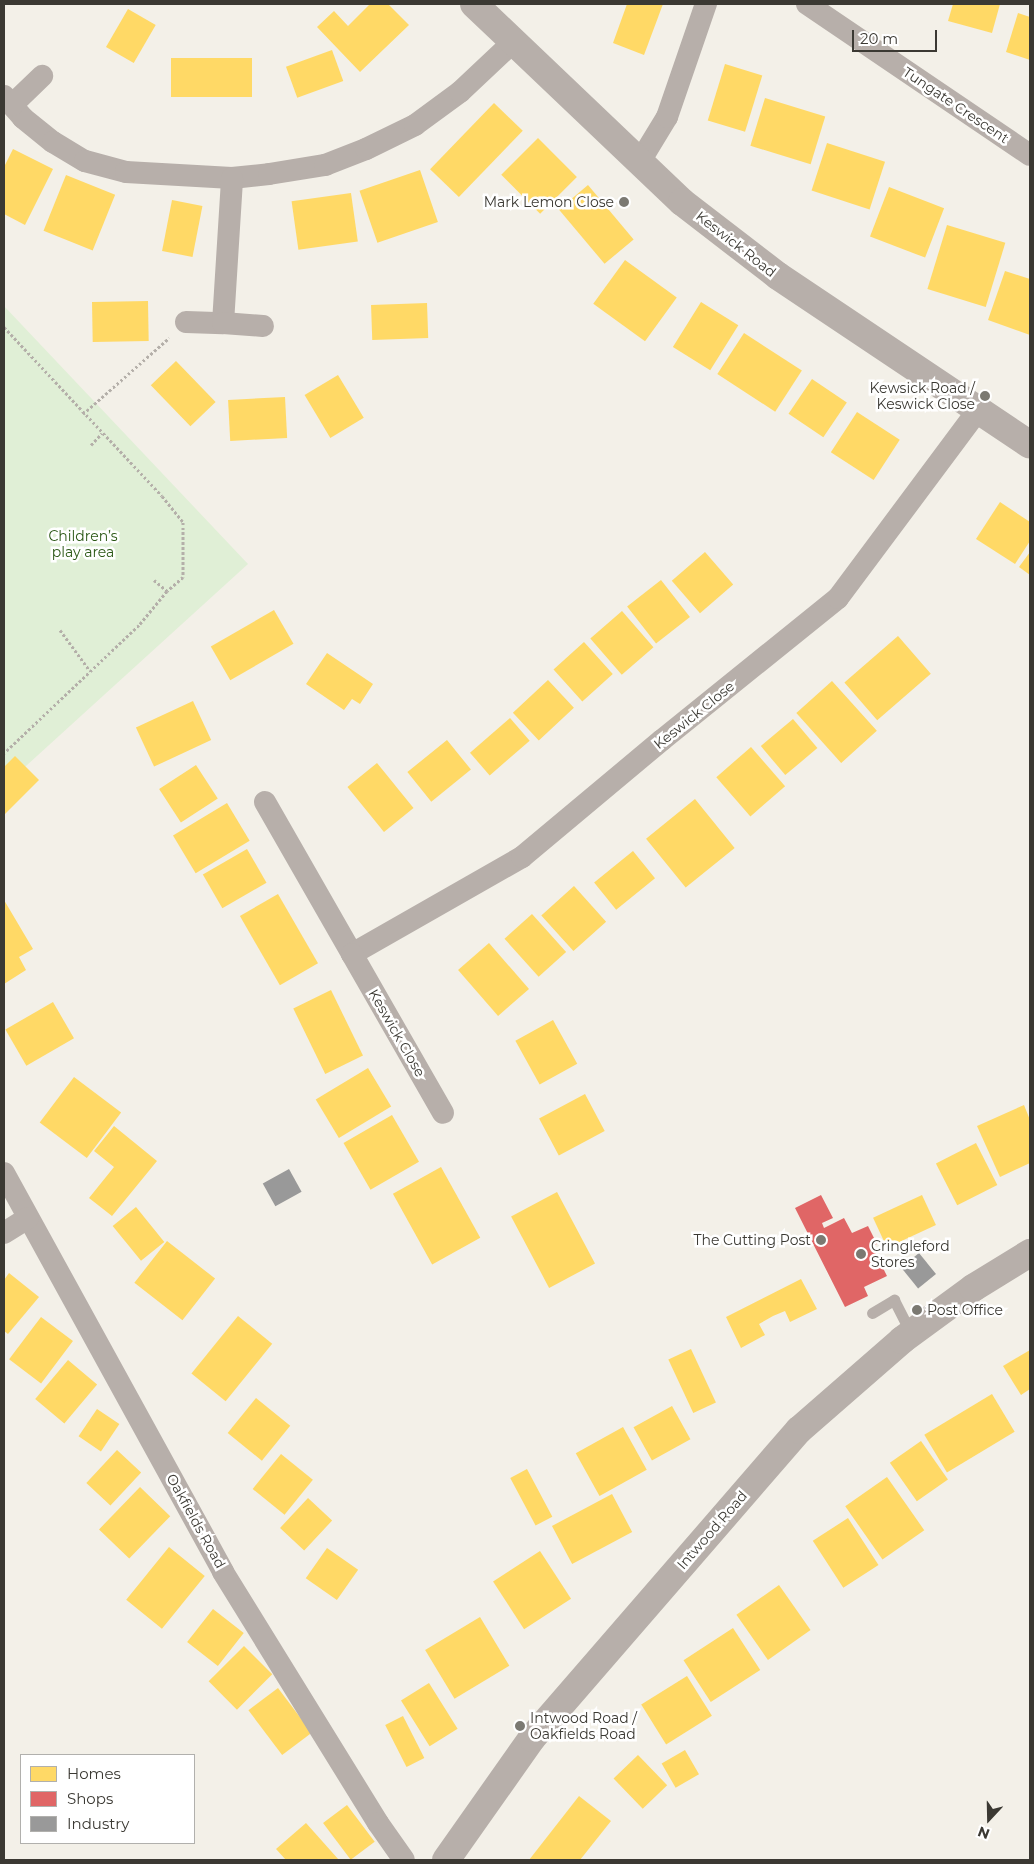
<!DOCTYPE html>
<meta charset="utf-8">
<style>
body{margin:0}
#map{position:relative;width:1034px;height:1864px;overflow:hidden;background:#f3f0e8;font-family:Montserrat,sans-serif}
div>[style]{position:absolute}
.green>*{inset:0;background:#e0efd6}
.homes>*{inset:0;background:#ffd966;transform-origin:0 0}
.shops>*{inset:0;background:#e06666}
.industry>*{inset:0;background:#999;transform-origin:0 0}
.path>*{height:3px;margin-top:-1.5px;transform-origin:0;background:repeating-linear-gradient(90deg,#b4afa9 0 2.5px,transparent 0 5px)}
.service>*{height:11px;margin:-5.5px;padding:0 5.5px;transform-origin:5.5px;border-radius:5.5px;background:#b7afaa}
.minor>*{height:22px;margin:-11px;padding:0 11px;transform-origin:11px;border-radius:11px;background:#b7afaa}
.tertiary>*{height:28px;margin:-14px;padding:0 14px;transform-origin:14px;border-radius:14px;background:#b7afaa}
.dots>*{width:14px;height:14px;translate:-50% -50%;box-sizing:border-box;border:2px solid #fff;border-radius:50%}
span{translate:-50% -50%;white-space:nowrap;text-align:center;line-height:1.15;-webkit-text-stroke:5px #fff;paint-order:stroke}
.street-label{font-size:14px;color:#3b3933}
.poi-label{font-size:14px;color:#3b3933}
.right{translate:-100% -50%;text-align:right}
.left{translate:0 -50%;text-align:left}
.park-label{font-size:14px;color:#2a5714}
.frame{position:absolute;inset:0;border:5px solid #3b3933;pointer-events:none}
.legend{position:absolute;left:20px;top:1754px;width:175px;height:90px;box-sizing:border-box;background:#fff;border:1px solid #b1b0ad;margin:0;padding:6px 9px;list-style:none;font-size:15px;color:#3b3933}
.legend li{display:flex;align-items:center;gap:10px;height:25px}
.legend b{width:25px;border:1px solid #b1b0ad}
.north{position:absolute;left:964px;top:1794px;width:50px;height:50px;-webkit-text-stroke:4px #fff;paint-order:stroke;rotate:201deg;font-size:14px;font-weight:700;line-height:20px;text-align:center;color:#3b3933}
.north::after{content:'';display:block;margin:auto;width:18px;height:22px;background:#3b3933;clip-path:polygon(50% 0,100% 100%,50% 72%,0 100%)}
.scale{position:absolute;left:852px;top:30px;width:85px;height:22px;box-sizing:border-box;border:2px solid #3b3933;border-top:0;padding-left:6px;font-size:15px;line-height:18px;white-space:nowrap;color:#3b3933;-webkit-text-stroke:4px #fff;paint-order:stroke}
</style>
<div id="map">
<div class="green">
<div style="clip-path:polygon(4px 306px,248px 564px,4px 786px)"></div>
</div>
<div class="homes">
<div style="clip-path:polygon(370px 4px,388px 4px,409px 25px,360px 72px,317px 27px,334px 11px,348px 26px)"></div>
<div style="clip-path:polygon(627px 4px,663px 4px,644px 55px,613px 43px)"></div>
<div style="clip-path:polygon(953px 4px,1000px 4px,992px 33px,948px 21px)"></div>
<div style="left:128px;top:9px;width:32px;height:44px;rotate:30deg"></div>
<div style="clip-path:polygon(1018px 13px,1030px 17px,1030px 60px,1006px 52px)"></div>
<div style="left:332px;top:50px;width:33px;height:49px;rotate:70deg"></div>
<div style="left:171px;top:58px;width:81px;height:39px"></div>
<div style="left:725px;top:64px;width:39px;height:59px;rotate:17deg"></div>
<div style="left:765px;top:98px;width:63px;height:50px;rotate:17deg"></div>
<div style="left:494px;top:103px;width:40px;height:92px;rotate:44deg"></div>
<div style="left:538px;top:138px;width:55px;height:52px;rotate:45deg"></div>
<div style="left:827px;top:143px;width:61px;height:50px;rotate:18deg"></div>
<div style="clip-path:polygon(13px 149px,53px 169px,25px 225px,4px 214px,4px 167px)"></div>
<div style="left:420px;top:170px;width:55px;height:64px;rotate:71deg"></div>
<div style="left:66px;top:175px;width:53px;height:60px;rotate:22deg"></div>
<div style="left:588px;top:185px;width:71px;height:38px;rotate:50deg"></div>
<div style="left:889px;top:187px;width:59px;height:53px;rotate:21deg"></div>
<div style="left:351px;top:193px;width:49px;height:60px;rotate:82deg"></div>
<div style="left:172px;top:200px;width:31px;height:52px;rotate:11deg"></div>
<div style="left:947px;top:225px;width:61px;height:67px;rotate:17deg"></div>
<div style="left:625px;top:260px;width:64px;height:54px;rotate:36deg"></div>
<div style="clip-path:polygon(1005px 271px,1030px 279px,1030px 335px,988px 320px)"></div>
<div style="left:148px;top:301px;width:40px;height:56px;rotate:89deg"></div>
<div style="left:701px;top:302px;width:44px;height:53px;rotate:32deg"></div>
<div style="left:427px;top:303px;width:35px;height:56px;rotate:88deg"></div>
<div style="left:744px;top:333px;width:69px;height:49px;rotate:33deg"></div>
<div style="left:176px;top:361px;width:57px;height:35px;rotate:46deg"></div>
<div style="left:338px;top:375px;width:50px;height:39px;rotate:59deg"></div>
<div style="left:812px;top:379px;width:42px;height:42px;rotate:34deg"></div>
<div style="left:285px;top:397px;width:41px;height:57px;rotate:87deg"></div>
<div style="left:857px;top:412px;width:51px;height:48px;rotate:33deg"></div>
<div style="clip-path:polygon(1000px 502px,1030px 522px,1030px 541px,1015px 564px,976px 539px)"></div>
<div style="left:705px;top:552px;width:43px;height:44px;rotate:49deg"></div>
<div style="clip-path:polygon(1030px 552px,1030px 575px,1019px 567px)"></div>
<div style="left:661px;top:580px;width:47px;height:43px;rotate:52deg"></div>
<div style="left:274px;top:610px;width:39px;height:73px;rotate:60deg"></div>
<div style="left:622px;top:611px;width:48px;height:42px;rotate:49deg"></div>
<div style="left:898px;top:636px;width:50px;height:71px;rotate:49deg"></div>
<div style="left:584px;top:642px;width:43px;height:41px;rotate:48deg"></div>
<div style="clip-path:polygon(327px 653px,373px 684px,360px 704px,352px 699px,344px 710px,306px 684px)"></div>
<div style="left:548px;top:680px;width:38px;height:48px;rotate:47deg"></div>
<div style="left:832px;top:681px;width:67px;height:48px;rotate:48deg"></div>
<div style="left:193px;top:701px;width:43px;height:63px;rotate:65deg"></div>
<div style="left:510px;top:718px;width:30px;height:53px;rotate:49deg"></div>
<div style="left:793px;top:719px;width:38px;height:42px;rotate:50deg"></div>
<div style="left:447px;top:740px;width:38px;height:51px;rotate:51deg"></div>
<div style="left:751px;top:747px;width:52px;height:46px;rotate:49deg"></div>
<div style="clip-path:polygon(15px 756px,39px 780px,4px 815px,4px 767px)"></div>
<div style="left:377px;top:763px;width:58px;height:38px;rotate:51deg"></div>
<div style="left:196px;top:765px;width:40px;height:44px;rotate:57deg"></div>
<div style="left:695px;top:799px;width:63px;height:63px;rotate:51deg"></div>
<div style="left:227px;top:803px;width:44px;height:63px;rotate:59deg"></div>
<div style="left:247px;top:849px;width:39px;height:51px;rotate:60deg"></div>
<div style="left:633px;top:851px;width:35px;height:50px;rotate:51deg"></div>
<div style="left:574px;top:886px;width:48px;height:44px;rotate:48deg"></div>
<div style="left:278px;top:894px;width:80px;height:44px;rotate:60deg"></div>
<div style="clip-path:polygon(4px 900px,33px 949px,19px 957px,26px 970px,4px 984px)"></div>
<div style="left:532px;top:914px;width:51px;height:37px;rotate:48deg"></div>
<div style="left:489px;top:943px;width:61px;height:41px;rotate:49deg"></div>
<div style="left:331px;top:990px;width:73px;height:42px;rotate:64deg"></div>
<div style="left:53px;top:1002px;width:42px;height:55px;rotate:60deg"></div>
<div style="left:553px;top:1020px;width:50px;height:43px;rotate:61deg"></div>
<div style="left:368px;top:1068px;width:45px;height:61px;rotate:59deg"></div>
<div style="left:74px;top:1077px;width:59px;height:57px;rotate:37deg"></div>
<div style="left:585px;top:1094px;width:42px;height:52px;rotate:62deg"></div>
<div style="clip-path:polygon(1024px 1105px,1030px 1120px,1030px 1163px,1000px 1177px,977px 1126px)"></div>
<div style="left:392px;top:1115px;width:54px;height:56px;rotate:60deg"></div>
<div style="clip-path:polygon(114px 1126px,157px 1161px,112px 1216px,89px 1198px,114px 1167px,94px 1151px)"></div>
<div style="left:976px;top:1143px;width:47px;height:45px;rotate:63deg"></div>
<div style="left:441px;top:1167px;width:81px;height:55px;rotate:61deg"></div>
<div style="left:557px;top:1192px;width:81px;height:52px;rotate:62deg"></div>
<div style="left:922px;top:1195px;width:33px;height:54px;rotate:65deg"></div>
<div style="left:136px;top:1207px;width:45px;height:30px;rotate:51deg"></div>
<div style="left:167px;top:1241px;width:61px;height:53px;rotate:38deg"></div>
<div style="clip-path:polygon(9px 1273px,39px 1297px,8px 1334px,4px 1331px,4px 1280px)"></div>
<div style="clip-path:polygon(801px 1279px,817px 1309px,790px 1322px,785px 1311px,773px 1316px,759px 1324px,765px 1335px,741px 1348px,726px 1317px)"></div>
<div style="left:238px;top:1316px;width:44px;height:74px;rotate:39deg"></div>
<div style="left:41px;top:1317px;width:40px;height:53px;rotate:37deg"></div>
<div style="left:691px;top:1349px;width:59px;height:25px;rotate:65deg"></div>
<div style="clip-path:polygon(1030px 1350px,1030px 1389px,1021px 1395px,1003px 1366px)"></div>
<div style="left:68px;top:1360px;width:38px;height:51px;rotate:40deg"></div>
<div style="left:992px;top:1394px;width:44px;height:79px;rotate:59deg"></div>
<div style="left:256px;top:1398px;width:44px;height:45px;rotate:39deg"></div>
<div style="left:672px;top:1406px;width:38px;height:44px;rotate:61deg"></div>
<div style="left:97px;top:1409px;width:27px;height:33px;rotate:34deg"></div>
<div style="left:623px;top:1427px;width:49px;height:54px;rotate:61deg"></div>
<div style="left:921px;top:1441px;width:47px;height:38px;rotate:55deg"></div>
<div style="left:117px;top:1450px;width:33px;height:45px;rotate:43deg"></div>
<div style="left:281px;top:1454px;width:41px;height:45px;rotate:39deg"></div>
<div style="left:527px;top:1469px;width:54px;height:19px;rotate:62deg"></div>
<div style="left:887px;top:1477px;width:65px;height:51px;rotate:55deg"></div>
<div style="left:140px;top:1487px;width:42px;height:59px;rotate:44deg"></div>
<div style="left:612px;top:1494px;width:43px;height:68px;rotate:62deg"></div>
<div style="left:308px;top:1498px;width:33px;height:41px;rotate:43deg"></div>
<div style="left:848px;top:1518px;width:56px;height:42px;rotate:57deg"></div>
<div style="left:169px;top:1547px;width:46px;height:68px;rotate:39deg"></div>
<div style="left:327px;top:1548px;width:38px;height:37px;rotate:35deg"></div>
<div style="left:540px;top:1551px;width:57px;height:56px;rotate:57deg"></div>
<div style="left:779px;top:1585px;width:55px;height:52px;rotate:55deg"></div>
<div style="left:213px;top:1609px;width:39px;height:42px;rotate:38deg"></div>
<div style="left:480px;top:1617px;width:57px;height:64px;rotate:59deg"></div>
<div style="left:733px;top:1628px;width:50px;height:59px;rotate:57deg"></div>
<div style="left:244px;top:1646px;width:40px;height:50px;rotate:45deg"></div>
<div style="left:687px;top:1676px;width:47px;height:54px;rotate:58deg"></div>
<div style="left:429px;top:1683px;width:54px;height:33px;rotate:58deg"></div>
<div style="left:278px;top:1688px;width:56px;height:37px;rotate:53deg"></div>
<div style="left:403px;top:1716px;width:47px;height:20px;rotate:63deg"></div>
<div style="left:685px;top:1750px;width:28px;height:27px;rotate:60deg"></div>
<div style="left:638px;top:1755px;width:42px;height:34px;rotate:46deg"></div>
<div style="clip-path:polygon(579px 1796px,611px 1821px,580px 1860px,529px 1860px)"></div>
<div style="left:347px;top:1805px;width:46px;height:30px;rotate:53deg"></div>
<div style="clip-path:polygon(306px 1823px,339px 1860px,286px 1860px,276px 1849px)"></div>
</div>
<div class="shops">
<div style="clip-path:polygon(821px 1195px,833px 1218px,822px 1223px,824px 1228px,844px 1218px,852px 1233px,868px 1226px,877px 1244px,872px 1246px,887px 1276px,864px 1287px,868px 1296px,845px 1307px,795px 1208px)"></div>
</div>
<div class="industry">
<div style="left:289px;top:1169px;width:26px;height:30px;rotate:61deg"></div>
<div style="left:919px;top:1253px;width:27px;height:23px;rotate:51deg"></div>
</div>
<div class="path">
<div style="left:4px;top:327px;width:231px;rotate:46.9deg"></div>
<div style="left:162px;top:496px;width:33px;rotate:51deg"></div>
<div style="left:183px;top:522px;width:55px;rotate:90deg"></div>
<div style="left:183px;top:577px;width:21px;rotate:139deg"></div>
<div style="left:167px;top:591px;width:44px;rotate:129.5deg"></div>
<div style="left:139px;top:625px;width:186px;rotate:136.5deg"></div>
<div style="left:83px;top:414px;width:115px;rotate:-41.5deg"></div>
<div style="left:91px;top:445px;width:16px;rotate:-47deg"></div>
<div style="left:154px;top:580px;width:17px;rotate:40deg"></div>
<div style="left:60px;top:630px;width:51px;rotate:53.8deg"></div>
</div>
<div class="service">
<div style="left:872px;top:1313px;width:26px;rotate:-31deg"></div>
<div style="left:894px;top:1300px;width:37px;rotate:63deg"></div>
</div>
<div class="minor">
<div style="left:807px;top:4px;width:269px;rotate:34.1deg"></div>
<div style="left:4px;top:96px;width:29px;rotate:49deg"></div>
<div style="left:23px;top:118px;width:38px;rotate:39deg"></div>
<div style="left:53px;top:142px;width:37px;rotate:31deg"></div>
<div style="left:85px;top:161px;width:42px;rotate:15deg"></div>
<div style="left:126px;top:172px;width:106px;rotate:3.2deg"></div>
<div style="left:232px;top:178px;width:37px;rotate:-6deg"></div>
<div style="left:269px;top:174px;width:57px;rotate:-9.1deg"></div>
<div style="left:325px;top:165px;width:44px;rotate:-21.3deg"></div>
<div style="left:366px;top:149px;width:55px;rotate:-26.1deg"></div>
<div style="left:415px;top:125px;width:56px;rotate:-36.3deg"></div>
<div style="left:460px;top:92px;width:73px;rotate:-43.3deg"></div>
<div style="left:12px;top:105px;width:42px;rotate:-44deg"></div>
<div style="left:639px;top:163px;width:54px;rotate:-58.7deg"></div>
<div style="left:667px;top:117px;width:120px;rotate:-71deg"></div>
<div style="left:186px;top:322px;width:37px;rotate:2deg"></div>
<div style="left:223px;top:323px;width:145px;rotate:-86.4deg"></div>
<div style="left:223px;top:323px;width:40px;rotate:4.3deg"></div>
<div style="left:265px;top:802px;width:175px;rotate:60.2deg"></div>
<div style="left:352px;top:954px;width:196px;rotate:-29.7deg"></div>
<div style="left:522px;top:857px;width:182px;rotate:-39.9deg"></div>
<div style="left:662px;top:740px;width:226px;rotate:-38.9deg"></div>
<div style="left:838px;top:598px;width:234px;rotate:-53.3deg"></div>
<div style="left:352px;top:954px;width:183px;rotate:60.2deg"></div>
<div style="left:4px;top:1173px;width:455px;rotate:61.2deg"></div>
<div style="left:223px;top:1572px;width:295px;rotate:58.3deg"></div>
<div style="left:378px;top:1823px;width:45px;rotate:54.9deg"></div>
<div style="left:4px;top:1233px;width:28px;rotate:-32deg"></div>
</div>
<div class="tertiary">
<div style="left:474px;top:4px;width:287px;rotate:43.6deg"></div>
<div style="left:682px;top:202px;width:121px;rotate:37.6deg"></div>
<div style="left:778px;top:276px;width:303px;rotate:33.8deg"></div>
<div style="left:446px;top:1860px;width:149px;rotate:-54.8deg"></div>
<div style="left:532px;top:1738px;width:408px;rotate:-49.1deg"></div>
<div style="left:799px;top:1430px;width:137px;rotate:-41.1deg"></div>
<div style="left:902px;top:1340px;width:88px;rotate:-36.2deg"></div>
<div style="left:973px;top:1288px;width:67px;rotate:-31.6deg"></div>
</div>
<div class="dots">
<div style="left:624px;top:202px;background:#7b7972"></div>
<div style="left:985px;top:396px;background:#7b7972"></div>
<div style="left:821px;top:1240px;background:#7b7972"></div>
<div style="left:861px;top:1254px;background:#7b7972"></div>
<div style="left:917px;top:1310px;background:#7b7972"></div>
<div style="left:520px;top:1726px;background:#7b7972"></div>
</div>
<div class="street-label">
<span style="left:956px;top:105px;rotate:34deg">Tungate Crescent</span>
<span style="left:736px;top:244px;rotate:38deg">Keswick Road</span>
<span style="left:694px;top:715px;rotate:-39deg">Keswick Close</span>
<span style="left:397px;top:1033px;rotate:60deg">Keswick Close</span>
<span style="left:196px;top:1521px;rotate:61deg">Oakfields Road</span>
<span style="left:712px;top:1530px;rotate:-49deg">Intwood Road</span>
</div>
<div class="poi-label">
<span class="right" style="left:614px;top:202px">Mark Lemon Close</span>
<span class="right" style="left:975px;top:396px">Kewsick Road /<br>Keswick Close</span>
<span class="right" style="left:811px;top:1240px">The Cutting Post</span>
<span class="left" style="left:871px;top:1254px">Cringleford<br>Stores</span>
<span class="left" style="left:927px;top:1310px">Post Office</span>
<span class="left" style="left:530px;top:1726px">Intwood Road /<br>Oakfields Road</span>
</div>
<div class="park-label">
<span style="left:83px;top:544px">Children’s<br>play area</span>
</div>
<div class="frame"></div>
<ul class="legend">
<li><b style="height:14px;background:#ffd966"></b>Homes</li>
<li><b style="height:14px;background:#e06666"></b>Shops</li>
<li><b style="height:14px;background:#999"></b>Industry</li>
</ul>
<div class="north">N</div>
<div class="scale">20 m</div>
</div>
